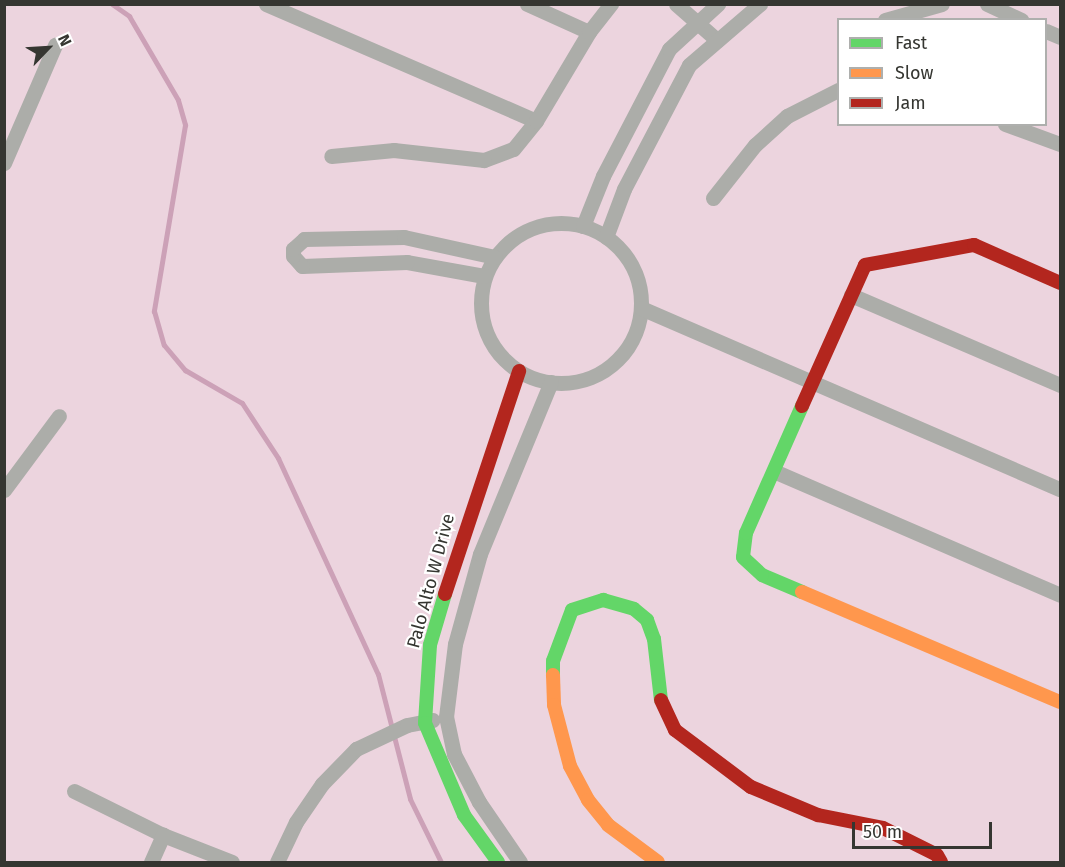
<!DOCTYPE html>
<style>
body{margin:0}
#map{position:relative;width:1065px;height:867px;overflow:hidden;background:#edeee7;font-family:"Fira Sans",sans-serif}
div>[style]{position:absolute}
.green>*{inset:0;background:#ecd4de}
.stream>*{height:5px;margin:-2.5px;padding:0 2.5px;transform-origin:2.5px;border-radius:2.5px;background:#cca1b7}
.street>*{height:15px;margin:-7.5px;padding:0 7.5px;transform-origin:7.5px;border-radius:7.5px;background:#acada9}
.street>.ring{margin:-7.5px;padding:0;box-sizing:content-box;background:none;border:15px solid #acada9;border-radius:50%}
.fast>*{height:14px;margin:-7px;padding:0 7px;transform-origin:7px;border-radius:7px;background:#63d668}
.slow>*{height:14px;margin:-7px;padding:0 7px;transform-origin:7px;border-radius:7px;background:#ff974d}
.jam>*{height:14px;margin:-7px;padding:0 7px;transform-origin:7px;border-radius:7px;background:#b3261e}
span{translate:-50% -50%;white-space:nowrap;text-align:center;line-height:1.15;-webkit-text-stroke:4.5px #fff;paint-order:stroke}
.street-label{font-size:18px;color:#353631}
.frame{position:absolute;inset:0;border:6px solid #353631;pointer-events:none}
.legend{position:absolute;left:837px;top:18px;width:210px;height:108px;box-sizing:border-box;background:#fff;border:2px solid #aeafad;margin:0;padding:8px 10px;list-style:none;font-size:18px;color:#353631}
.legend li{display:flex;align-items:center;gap:12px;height:30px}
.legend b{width:30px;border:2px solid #aeafad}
.north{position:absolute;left:18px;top:18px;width:60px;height:60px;-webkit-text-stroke:4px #fff;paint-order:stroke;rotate:65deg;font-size:16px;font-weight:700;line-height:24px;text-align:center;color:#353631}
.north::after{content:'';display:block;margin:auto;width:21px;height:27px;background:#353631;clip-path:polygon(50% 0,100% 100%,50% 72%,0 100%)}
.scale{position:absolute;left:852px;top:822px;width:140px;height:27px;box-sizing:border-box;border:3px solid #353631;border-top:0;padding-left:8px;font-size:18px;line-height:21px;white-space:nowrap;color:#353631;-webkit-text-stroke:4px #fff;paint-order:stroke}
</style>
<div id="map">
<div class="green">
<div style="clip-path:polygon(evenodd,5px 5px,1060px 5px,1060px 862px,5px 862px,5px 5px,838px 20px,1046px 20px,1046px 124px,838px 124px,838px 20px)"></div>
</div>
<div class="stream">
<div style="left:112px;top:4px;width:21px;rotate:35deg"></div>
<div style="left:129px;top:16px;width:97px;rotate:59.7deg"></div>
<div style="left:178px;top:100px;width:26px;rotate:74deg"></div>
<div style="left:185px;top:125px;width:189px;rotate:99.5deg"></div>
<div style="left:154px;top:311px;width:35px;rotate:74deg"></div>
<div style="left:164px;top:345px;width:33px;rotate:50deg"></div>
<div style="left:185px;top:370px;width:66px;rotate:30.1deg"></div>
<div style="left:242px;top:403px;width:66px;rotate:56.8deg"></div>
<div style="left:278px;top:458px;width:238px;rotate:65.2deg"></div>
<div style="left:378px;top:674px;width:129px;rotate:75.6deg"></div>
<div style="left:410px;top:799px;width:70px;rotate:63.8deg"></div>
</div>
<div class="street">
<div style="left:266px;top:4px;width:294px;rotate:23.4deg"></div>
<div style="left:536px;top:121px;width:36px;rotate:129deg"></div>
<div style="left:513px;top:149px;width:31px;rotate:159deg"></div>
<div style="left:484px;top:160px;width:91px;rotate:-173.7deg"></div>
<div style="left:394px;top:150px;width:63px;rotate:174.6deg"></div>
<div style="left:527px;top:4px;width:68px;rotate:24.3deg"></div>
<div style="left:676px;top:4px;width:55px;rotate:41.3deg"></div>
<div style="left:987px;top:4px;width:38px;rotate:25deg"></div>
<div style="left:885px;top:20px;width:59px;rotate:-15.7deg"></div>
<div style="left:1046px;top:31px;width:15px;rotate:23deg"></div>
<div style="left:536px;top:121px;width:104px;rotate:-59.2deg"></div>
<div style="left:589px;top:32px;width:36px;rotate:-52deg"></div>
<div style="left:1005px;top:124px;width:59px;rotate:20deg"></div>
<div style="left:4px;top:163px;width:129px;rotate:-66.6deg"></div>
<div style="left:713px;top:198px;width:68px;rotate:-51.6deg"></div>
<div style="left:755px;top:145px;width:43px;rotate:-42.2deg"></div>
<div style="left:787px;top:116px;width:57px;rotate:-27deg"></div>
<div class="ring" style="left:481px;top:223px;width:145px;height:145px"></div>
<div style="left:583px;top:226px;width:54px;rotate:-68.2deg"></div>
<div style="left:603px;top:176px;width:143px;rotate:-62.5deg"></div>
<div style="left:669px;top:49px;width:67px;rotate:-42.6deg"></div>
<div style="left:606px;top:237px;width:51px;rotate:-69.4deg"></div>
<div style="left:624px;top:189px;width:140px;rotate:-62.3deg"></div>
<div style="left:689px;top:65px;width:94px;rotate:-40.7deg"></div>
<div style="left:484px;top:276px;width:78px;rotate:-169.7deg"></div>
<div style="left:407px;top:262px;width:105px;rotate:177.8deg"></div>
<div style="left:302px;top:266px;width:13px;rotate:-132deg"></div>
<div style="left:293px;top:256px;width:7px;rotate:-90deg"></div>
<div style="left:293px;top:249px;width:15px;rotate:-42deg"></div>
<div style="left:304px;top:239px;width:100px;rotate:-1.1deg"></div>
<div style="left:404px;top:237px;width:93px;rotate:12.4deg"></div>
<div style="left:851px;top:295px;width:228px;rotate:23.3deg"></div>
<div style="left:641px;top:308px;width:456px;rotate:23.4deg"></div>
<div style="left:776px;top:472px;width:309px;rotate:23.4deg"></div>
<div style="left:4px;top:490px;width:92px;rotate:-53.4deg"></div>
<div style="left:74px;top:791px;width:99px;rotate:26.3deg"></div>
<div style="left:163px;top:835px;width:74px;rotate:21.4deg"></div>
<div style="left:151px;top:862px;width:30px;rotate:-66deg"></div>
<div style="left:277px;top:862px;width:44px;rotate:-64.6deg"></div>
<div style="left:296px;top:822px;width:46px;rotate:-55.6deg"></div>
<div style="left:322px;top:784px;width:49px;rotate:-45.8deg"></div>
<div style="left:356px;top:749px;width:56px;rotate:-25.2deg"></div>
<div style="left:407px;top:725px;width:26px;rotate:-11deg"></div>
<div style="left:520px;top:862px;width:73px;rotate:-124.3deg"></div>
<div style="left:479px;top:802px;width:54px;rotate:-117.5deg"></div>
<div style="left:454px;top:754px;width:38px;rotate:-102deg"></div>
<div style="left:446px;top:717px;width:74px;rotate:-83deg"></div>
<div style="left:455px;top:644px;width:93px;rotate:-74.5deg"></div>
<div style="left:480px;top:554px;width:186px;rotate:-67.6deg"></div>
</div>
<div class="fast">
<div style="left:802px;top:592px;width:43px;rotate:-157deg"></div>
<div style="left:762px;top:575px;width:26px;rotate:-137deg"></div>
<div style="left:743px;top:557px;width:24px;rotate:-83deg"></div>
<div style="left:746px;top:533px;width:139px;rotate:-66.2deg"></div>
<div style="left:445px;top:594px;width:53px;rotate:106.4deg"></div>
<div style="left:430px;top:645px;width:78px;rotate:93.7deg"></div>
<div style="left:425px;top:723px;width:100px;rotate:67deg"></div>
<div style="left:464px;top:815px;width:58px;rotate:54.1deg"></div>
<div style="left:553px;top:675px;width:14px;rotate:-90deg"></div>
<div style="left:553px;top:661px;width:54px;rotate:-69.6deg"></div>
<div style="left:572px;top:610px;width:33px;rotate:-18deg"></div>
<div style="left:603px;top:600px;width:32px;rotate:16deg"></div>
<div style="left:634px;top:609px;width:17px;rotate:40deg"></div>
<div style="left:647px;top:620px;width:20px;rotate:70deg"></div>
<div style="left:654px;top:639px;width:61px;rotate:83.5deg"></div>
</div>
<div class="slow">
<div style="left:802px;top:592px;width:280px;rotate:23.1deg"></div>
<div style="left:553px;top:675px;width:30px;rotate:88deg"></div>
<div style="left:554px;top:705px;width:63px;rotate:75.3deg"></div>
<div style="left:570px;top:766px;width:38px;rotate:62deg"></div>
<div style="left:588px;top:800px;width:32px;rotate:51deg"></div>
<div style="left:608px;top:825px;width:62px;rotate:36.5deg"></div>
</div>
<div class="jam">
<div style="left:802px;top:406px;width:154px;rotate:-65.9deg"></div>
<div style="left:865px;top:265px;width:111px;rotate:-10.4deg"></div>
<div style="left:974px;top:245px;width:94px;rotate:23.8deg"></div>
<div style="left:445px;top:594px;width:235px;rotate:-71.6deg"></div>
<div style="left:661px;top:700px;width:33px;rotate:65deg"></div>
<div style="left:675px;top:730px;width:95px;rotate:36.9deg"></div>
<div style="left:751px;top:787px;width:73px;rotate:22.7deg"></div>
<div style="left:818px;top:815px;width:66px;rotate:11.3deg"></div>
<div style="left:883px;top:828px;width:60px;rotate:26.6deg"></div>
<div style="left:937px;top:855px;width:8px;rotate:60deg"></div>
</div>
<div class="street-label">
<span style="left:431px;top:581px;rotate:-75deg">Palo Alto W Drive</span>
</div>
<div class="frame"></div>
<ul class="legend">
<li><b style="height:8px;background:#63d668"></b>Fast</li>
<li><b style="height:8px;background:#ff974d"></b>Slow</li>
<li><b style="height:8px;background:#b3261e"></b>Jam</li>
</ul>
<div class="north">N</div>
<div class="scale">50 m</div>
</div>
